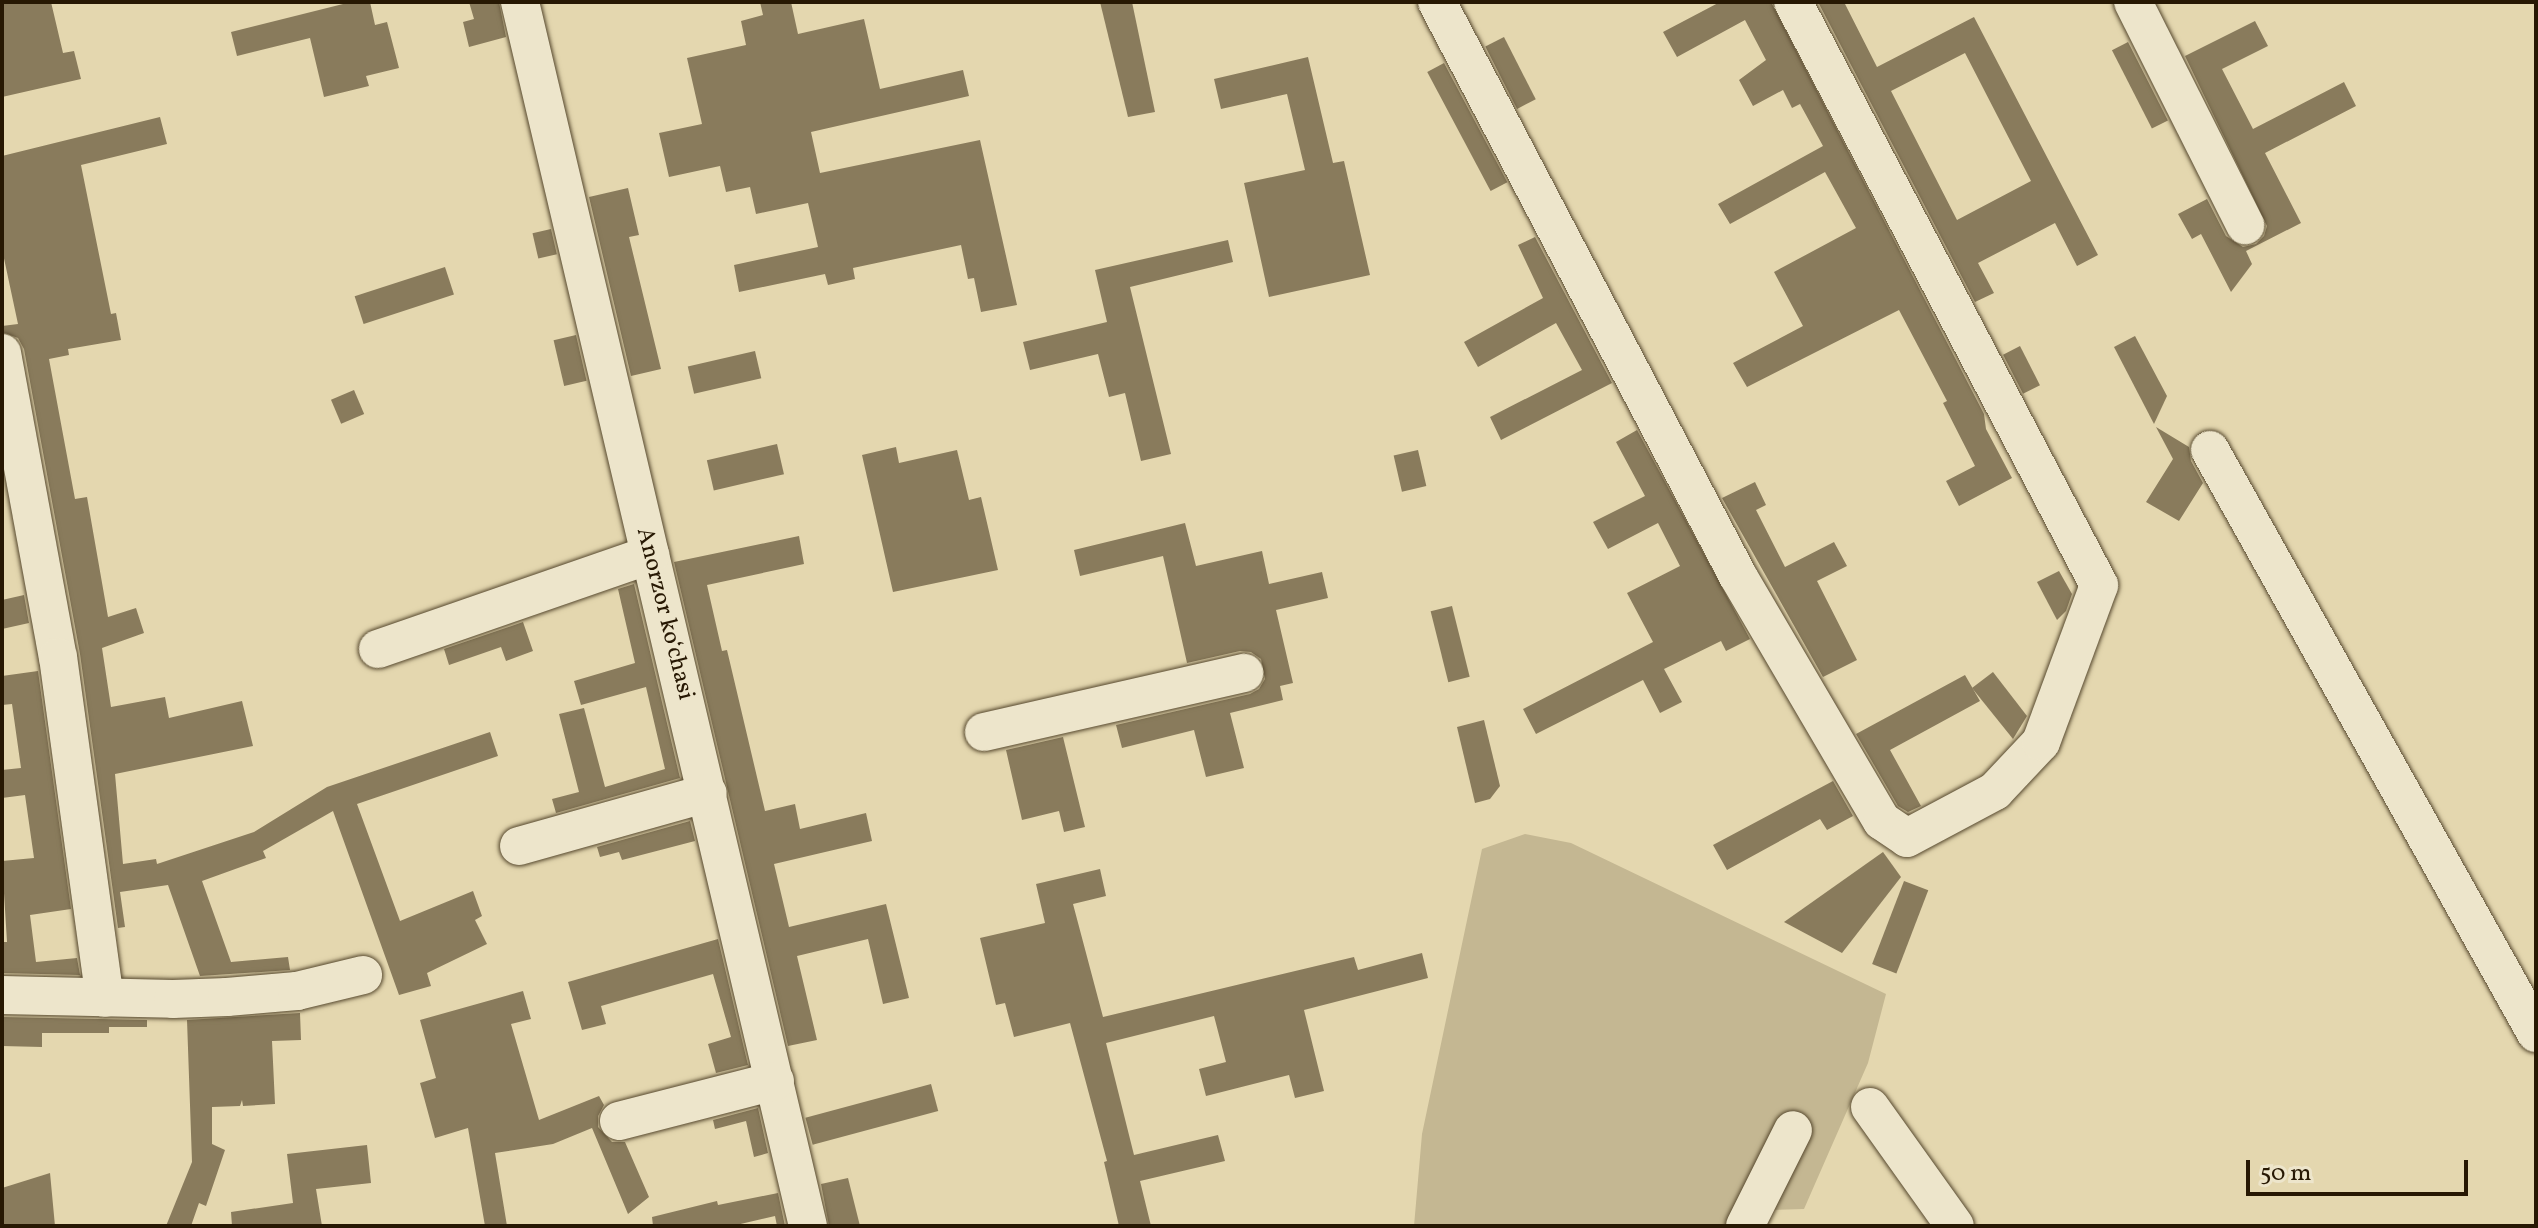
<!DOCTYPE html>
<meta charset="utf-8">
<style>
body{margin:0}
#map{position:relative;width:2538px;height:1228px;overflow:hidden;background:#e4d7af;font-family:Vollkorn,serif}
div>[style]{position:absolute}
.green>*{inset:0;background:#c4b792}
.building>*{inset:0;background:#897b5c;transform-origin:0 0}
.roads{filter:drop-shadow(0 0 2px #56482e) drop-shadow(0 0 2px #56482e)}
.minor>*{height:38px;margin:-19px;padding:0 19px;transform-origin:19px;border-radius:19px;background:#ede5cb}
span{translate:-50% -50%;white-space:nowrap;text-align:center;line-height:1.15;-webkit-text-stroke:7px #ede5cb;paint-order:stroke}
.street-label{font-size:24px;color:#271803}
.frame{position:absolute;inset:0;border:4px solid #271803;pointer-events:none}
.scale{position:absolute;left:2246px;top:1160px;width:222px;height:36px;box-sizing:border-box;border:4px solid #271803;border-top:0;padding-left:10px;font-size:24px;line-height:28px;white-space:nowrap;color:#271803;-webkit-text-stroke:6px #ede5cb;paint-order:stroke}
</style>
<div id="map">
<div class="green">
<div style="clip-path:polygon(1525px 834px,1571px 843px,1886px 994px,1868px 1063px,1804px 1209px,1773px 1210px,1765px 1226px,1414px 1226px,1422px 1134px,1482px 849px)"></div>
</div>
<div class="building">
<div style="clip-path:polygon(2px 2px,51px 2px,63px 53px,74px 51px,81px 79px,2px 97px)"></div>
<div style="clip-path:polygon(351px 2px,370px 2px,375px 25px,387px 22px,399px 68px,366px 76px,369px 86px,324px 97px,310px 38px,237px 56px,231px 32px)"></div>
<div style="clip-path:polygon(469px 2px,499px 2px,506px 37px,469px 47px,463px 22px,474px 19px)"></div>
<div style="clip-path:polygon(760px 2px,791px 2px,798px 34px,864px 19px,880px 89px,963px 70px,969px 96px,811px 132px,820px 173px,980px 140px,1017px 305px,981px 312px,974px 278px,968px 279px,961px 245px,853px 268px,855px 279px,828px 285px,825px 274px,739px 292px,734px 265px,818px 247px,808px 203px,756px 214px,750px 187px,726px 192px,720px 166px,669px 177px,659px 133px,702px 124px,687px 58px,746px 45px,741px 21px,763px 15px)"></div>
<div style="clip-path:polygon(1100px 2px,1132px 2px,1155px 112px,1128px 117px)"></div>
<div style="clip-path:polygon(1720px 2px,1771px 2px,1984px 414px,1986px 429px,2012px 478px,1959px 506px,1946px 481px,1975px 466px,1943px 403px,1947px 401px,1899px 310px,1747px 387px,1733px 363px,1803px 326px,1774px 272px,1856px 228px,1825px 172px,1730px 224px,1718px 204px,1823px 146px,1800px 104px,1792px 108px,1783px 90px,1753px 106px,1739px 80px,1766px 60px,1745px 20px,1677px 57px,1663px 32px)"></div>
<div style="clip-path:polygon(evenodd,1818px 2px,1844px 2px,1877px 67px,1974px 17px,2098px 255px,2077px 266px,2055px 223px,1978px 263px,1994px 293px,1975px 302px,1818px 2px,1965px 53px,2031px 181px,1957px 220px,1891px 91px,1965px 53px)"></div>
<div style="clip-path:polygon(2255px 21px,2268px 46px,2222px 69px,2253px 129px,2344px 82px,2356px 106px,2265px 153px,2301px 223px,2246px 251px,2252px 264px,2231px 292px,2201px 234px,2192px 239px,2178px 214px,2207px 199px,2226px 236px,2243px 247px,2256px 244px,2264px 236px,2267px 226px,2185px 56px)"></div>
<div style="left:1504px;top:37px;width:70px;height:21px;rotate:63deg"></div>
<div style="left:2128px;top:42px;width:88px;height:18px;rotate:63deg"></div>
<div style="clip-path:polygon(1308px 57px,1333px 163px,1344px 161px,1370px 275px,1269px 297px,1244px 183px,1305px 170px,1287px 94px,1221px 109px,1214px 79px)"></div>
<div style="left:1444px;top:63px;width:135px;height:19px;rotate:62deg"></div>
<div style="clip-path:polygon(160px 117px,167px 144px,81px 165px,111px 314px,116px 313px,121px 340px,68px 349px,69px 355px,49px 359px,75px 499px,87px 497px,108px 617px,136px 608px,144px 633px,102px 648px,111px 707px,165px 697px,169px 718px,242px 701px,253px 746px,115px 774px,123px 864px,156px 859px,157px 864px,254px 832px,327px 787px,490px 732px,498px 756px,357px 804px,400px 921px,473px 891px,482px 916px,475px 920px,487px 944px,427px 973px,431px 986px,399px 995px,333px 811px,263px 851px,266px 858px,202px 881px,231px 962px,288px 957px,290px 970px,200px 976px,168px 885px,120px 892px,125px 927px,118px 928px,80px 654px,24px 349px,18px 338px,2px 332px,2px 326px,18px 324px,2px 249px,2px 156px)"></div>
<div style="clip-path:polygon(628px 188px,639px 235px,629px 237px,661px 369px,631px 376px,589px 197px)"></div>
<div style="left:551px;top:229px;width:26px;height:19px;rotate:77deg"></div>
<div style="clip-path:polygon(1535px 237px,1612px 383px,1501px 440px,1490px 417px,1582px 370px,1556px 323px,1478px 367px,1464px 342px,1543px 298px,1518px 245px)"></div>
<div style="clip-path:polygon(1228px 240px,1233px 262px,1130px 287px,1171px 454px,1141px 461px,1125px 393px,1109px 397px,1098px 354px,1030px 370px,1023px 342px,1107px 322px,1095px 270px)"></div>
<div style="left:445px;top:267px;width:29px;height:95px;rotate:72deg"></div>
<div style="left:576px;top:335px;width:47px;height:23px;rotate:77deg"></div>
<div style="clip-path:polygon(2135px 336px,2167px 396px,2154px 424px,2114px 347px)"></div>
<div style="left:2020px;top:346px;width:44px;height:19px;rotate:63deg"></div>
<div style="left:755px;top:351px;width:28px;height:69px;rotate:77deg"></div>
<div style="left:354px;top:390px;width:26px;height:25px;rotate:67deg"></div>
<div style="clip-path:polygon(2156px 427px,2189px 447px,2191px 461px,2203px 483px,2179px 521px,2146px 502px,2173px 459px)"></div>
<div style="clip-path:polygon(1637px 430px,1750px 639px,1726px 651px,1721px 641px,1664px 669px,1682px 702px,1660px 713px,1643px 680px,1536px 734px,1523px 709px,1653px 642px,1627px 593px,1680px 566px,1658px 523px,1608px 549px,1593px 522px,1645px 496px,1616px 442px)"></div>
<div style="left:777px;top:444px;width:31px;height:72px;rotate:77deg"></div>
<div style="clip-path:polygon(896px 447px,899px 463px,957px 450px,969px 500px,981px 497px,998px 570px,893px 592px,862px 455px)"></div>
<div style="left:1418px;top:450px;width:37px;height:25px;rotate:77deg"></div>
<div style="clip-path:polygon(1755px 482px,1766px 505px,1756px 510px,1785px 567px,1834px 542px,1847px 566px,1817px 581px,1857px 660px,1823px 677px,1722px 498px)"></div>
<div style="clip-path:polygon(1185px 523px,1196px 566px,1262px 551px,1269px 584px,1322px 572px,1328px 598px,1276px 610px,1293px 683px,1280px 686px,1283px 700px,1230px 713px,1244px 768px,1206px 777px,1194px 730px,1122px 748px,1116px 725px,1250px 694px,1259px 689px,1265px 679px,1261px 659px,1251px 652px,1240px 651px,1187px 663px,1163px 556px,1080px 576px,1074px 550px)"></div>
<div style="clip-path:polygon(799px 536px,804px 564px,707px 585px,722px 651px,727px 650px,765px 811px,795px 804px,800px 829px,866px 813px,872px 841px,774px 864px,789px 927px,886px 904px,909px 998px,883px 1004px,868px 939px,797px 956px,817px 1040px,788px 1046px,674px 562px)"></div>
<div style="clip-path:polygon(2059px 571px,2072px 594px,2066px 611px,2057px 620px,2037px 582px)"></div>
<div style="clip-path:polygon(634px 584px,680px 778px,556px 813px,552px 799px,579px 792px,559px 714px,584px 708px,605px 787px,665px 769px,646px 687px,581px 705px,574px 681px,635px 663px,618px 589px)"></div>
<div style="clip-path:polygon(24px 595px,29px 623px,2px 629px,2px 600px)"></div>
<div style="left:1452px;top:606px;width:73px;height:22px;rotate:76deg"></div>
<div style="clip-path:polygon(523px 622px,533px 651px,506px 661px,501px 647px,449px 665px,444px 649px)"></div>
<div style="clip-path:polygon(38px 671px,71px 909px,30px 915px,36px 962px,77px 958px,80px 975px,2px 973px,2px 942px,7px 942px,2px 861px,34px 858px,25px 795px,2px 798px,2px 770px,21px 768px,12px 704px,2px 705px,2px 676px)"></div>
<div style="clip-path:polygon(1993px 672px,2027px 716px,2013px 739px,1972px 688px)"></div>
<div style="clip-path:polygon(1965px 675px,1980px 701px,1890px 750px,1921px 806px,1908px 812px,1898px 806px,1856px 734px)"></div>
<div style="clip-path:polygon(1484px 720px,1500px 786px,1490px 799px,1475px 803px,1457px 727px)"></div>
<div style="clip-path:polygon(1063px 737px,1085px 827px,1064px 832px,1059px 811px,1022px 820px,1006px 750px)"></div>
<div style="clip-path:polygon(1833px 781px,1853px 816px,1827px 830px,1820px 819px,1727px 870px,1713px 845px)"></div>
<div style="clip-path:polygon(690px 821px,695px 841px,622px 860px,619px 852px,600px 857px,597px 847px)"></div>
<div style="clip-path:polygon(1883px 852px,1901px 877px,1842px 953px,1784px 922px)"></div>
<div style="clip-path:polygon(1100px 869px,1106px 896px,1073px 904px,1103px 1017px,1354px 957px,1358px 970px,1422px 953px,1428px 978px,1304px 1010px,1324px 1091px,1295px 1098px,1289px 1075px,1206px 1096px,1199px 1069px,1226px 1062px,1214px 1016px,1106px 1043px,1134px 1155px,1218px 1135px,1225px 1161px,1140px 1181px,1151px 1226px,1119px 1226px,1104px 1162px,1107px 1161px,1070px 1023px,1014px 1037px,1005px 1003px,996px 1005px,980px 938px,1045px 923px,1036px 884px)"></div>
<div style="left:1904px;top:881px;width:26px;height:89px;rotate:21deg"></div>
<div style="clip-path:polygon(718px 939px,748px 1065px,716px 1073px,708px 1044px,731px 1037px,713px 974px,601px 1006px,606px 1024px,582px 1030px,568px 982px)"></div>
<div style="clip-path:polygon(523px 991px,531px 1019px,511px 1024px,539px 1120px,599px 1096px,604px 1105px,598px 1116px,598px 1127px,612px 1142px,625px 1142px,649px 1197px,628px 1214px,592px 1128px,553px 1144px,495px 1153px,507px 1226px,485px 1226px,468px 1128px,435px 1138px,420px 1083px,436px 1078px,420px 1020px)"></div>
<div style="clip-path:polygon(300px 1013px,301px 1040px,272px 1041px,275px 1104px,243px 1106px,242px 1100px,240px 1106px,212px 1107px,212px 1144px,225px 1150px,206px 1206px,199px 1203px,191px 1226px,166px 1226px,192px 1162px,187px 1020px)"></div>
<div style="clip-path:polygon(2px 1017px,147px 1020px,147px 1027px,109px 1027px,109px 1033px,42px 1033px,42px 1047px,2px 1046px)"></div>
<div style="left:931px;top:1084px;width:28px;height:130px;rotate:75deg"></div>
<div style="clip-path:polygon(758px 1108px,768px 1153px,754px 1157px,746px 1121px,715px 1129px,713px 1120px)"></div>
<div style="clip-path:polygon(367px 1145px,371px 1183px,316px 1189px,322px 1226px,232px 1226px,231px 1212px,293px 1203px,287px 1154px)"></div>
<div style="clip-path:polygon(50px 1173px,55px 1226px,2px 1226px,2px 1188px)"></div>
<div style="clip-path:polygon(848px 1178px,860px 1226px,829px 1226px,821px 1184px)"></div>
<div style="clip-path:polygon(778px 1193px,785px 1226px,777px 1226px,775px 1216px,732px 1226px,653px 1226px,652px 1217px,717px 1201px,718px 1205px)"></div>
</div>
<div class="roads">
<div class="minor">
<div style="left:520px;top:2px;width:1257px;rotate:76.76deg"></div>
<div style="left:1437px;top:2px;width:648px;rotate:62.33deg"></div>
<div style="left:1738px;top:576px;width:284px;rotate:59.6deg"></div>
<div style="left:1882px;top:821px;width:30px;rotate:34deg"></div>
<div style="left:1907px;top:838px;width:100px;rotate:-28.1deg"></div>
<div style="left:1995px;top:791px;width:67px;rotate:-46.8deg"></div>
<div style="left:2041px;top:742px;width:167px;rotate:-69.7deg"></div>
<div style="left:2099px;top:585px;width:658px;rotate:-117.69deg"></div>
<div style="left:2133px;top:2px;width:250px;rotate:63.3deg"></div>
<div style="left:2px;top:353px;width:309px;rotate:79.6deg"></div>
<div style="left:58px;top:657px;width:344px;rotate:82.2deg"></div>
<div style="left:2210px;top:450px;width:668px;rotate:60.79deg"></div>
<div style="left:378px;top:649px;width:288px;rotate:-19.1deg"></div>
<div style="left:984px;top:732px;width:267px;rotate:-12.8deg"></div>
<div style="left:519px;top:846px;width:196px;rotate:-15.7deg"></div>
<div style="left:2px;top:995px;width:171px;rotate:1.3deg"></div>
<div style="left:173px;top:999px;width:54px;rotate:-2.1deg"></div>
<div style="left:227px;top:997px;width:70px;rotate:-4.9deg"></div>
<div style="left:297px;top:991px;width:68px;rotate:-13.6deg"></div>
<div style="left:1870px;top:1107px;width:146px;rotate:54.5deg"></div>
<div style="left:619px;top:1121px;width:161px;rotate:-14.4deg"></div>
<div style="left:1745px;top:1226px;width:107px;rotate:-63.4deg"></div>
</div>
</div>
<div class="street-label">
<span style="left:664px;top:614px;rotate:76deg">Anorzor koʻchasi</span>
</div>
<div class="frame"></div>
<div class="scale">50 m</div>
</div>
